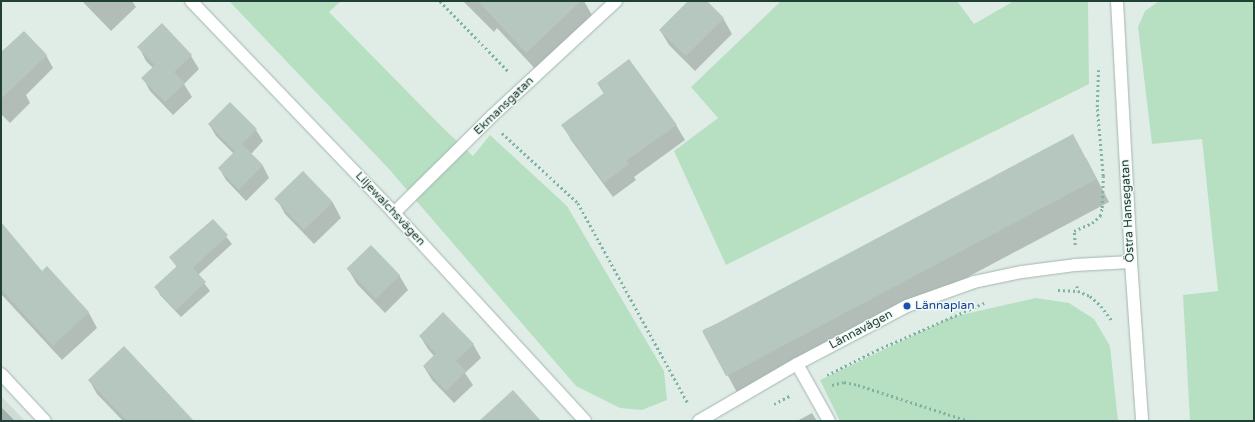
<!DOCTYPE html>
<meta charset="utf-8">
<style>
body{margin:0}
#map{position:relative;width:1255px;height:422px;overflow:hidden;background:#e0ede7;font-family:"Varela Round",sans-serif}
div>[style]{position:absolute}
.built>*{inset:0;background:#cfdcd6}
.green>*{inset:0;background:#b7e0c3}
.shadow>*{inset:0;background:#0003}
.building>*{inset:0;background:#b6c7c0;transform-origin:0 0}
.path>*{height:2.5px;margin-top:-1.25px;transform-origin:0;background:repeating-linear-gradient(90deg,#7eb3a3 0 2px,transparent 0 5px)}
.roads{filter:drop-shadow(0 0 1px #a3b5af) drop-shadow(0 0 1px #a3b5af)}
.minor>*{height:12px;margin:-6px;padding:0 6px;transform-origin:6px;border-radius:6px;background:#fff}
.dots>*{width:11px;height:11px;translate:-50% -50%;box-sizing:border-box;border:2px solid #f1f9f5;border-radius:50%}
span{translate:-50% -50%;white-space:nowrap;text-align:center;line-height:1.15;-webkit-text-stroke:3px #f1f9f5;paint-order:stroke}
.street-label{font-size:12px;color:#203f37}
.transit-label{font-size:12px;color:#164399}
.left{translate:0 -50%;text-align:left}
.frame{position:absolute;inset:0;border:2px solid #203f37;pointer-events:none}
</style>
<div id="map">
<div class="built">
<div style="clip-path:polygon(1px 396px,25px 421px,1px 421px)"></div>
</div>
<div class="green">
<div style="clip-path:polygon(229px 1px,341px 1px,329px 12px,442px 127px,473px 156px,490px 135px,567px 206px,664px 371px,667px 400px,642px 410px,620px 408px,576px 386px,388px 168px)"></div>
<div style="clip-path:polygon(781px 1px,957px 1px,974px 24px,1014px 1px,1088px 1px,1089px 84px,726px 265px,674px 151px,718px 118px,691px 87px)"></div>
<div style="clip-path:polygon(1159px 1px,1254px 1px,1254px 421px,1190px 421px,1183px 295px,1218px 291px,1202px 139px,1152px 144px,1138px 27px,1145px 11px)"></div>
<div style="clip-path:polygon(1036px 298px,1069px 303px,1094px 319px,1110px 346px,1118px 421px,840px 421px,820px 380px,952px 317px)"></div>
</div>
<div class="shadow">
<div style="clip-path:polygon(82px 1px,132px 1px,136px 7px,111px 31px)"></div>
<div style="clip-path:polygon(463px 1px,584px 1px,593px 17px,539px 73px,497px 28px,494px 32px)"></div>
<div style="clip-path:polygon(689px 1px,705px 1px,723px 18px,732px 34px,695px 71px,669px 45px,660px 30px)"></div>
<div style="clip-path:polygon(161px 25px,191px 56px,199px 69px,184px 84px,192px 97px,173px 115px,150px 91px,143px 78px,153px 68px,146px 61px,139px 47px)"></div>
<div style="clip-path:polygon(1px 54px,46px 55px,53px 68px,26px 95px,30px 103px,10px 123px,1px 114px)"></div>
<div style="clip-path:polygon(598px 84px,676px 125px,685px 140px,634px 177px,636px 180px,613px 197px,571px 140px,563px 125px,604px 94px)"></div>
<div style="clip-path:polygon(209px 124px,256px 130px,263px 141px,251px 154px,263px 166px,269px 178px,246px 201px,226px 180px,219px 168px,234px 154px,216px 136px)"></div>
<div style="clip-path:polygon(1086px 158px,1109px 202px,740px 398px,703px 330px)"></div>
<div style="clip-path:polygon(303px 173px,333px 203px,341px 218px,314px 244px,285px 214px,277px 199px)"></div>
<div style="clip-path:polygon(213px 220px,232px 244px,198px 275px,210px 291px,181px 317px,160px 295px,156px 287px,177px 267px,170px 258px)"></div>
<div style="clip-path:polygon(1px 224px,42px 272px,47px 268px,89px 313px,97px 328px,62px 360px,1px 294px)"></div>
<div style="clip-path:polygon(348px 269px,399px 275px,408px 290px,385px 313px,357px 284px)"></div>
<div style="clip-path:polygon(420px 336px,473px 344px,481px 358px,465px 373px,473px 385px,454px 403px,432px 380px,424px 367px,434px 356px,428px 349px)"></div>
<div style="clip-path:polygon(89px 380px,192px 421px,123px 421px,97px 394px)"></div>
<div style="clip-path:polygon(1px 407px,15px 421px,1px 421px)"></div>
<div style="clip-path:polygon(812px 413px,817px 421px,797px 421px)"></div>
</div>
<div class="building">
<div style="clip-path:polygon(478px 1px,581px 1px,526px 53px)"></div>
<div style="clip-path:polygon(688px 1px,707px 1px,724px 18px,686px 56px,659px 30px)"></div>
<div style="clip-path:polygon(162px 23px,192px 55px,174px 72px,185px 83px,165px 102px,141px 78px,155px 65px,137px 47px)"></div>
<div style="clip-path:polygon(24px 31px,47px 55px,1px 99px,1px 52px)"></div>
<div style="clip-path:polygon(629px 59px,677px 125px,626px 161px,629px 164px,604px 183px,561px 125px,604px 93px,597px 83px)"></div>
<div style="clip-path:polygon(230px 102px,257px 129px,242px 144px,263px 165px,239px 190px,218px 168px,235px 151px,208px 124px)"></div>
<div style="left:1073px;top:134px;width:51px;height:420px;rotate:62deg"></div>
<div style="left:303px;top:171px;width:43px;height:40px;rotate:46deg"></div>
<div style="clip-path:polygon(213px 219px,228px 235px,193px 268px,206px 282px,176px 310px,154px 287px,177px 266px,169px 257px)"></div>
<div style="clip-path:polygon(1px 222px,42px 271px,47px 266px,89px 312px,53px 346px,1px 289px)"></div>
<div style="left:371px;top:245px;width:42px;height:34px;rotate:46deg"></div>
<div style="clip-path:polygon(443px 312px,474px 344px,456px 361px,466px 371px,446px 391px,423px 366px,436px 353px,419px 336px)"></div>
<div style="clip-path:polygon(124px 346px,167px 392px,194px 421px,127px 421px,88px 380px)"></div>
<div style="clip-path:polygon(513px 390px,541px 421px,479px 421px)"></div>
</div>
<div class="path">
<div style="left:440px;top:1px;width:99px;rotate:45.8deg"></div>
<div style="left:502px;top:133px;width:103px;rotate:42.6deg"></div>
<div style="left:578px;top:203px;width:228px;rotate:61.2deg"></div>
<div style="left:1075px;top:245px;width:14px;rotate:-94deg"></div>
<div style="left:1074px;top:231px;width:20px;rotate:-24deg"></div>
<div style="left:1092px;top:223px;width:11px;rotate:-41deg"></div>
<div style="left:1100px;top:216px;width:8px;rotate:-76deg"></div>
<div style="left:1102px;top:208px;width:32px;rotate:-88deg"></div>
<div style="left:1103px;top:176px;width:69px;rotate:-95deg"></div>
<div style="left:1097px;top:107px;width:37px;rotate:-88deg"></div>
<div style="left:1077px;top:286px;width:5px;rotate:79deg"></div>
<div style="left:1078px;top:291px;width:13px;rotate:23deg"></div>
<div style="left:1090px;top:296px;width:15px;rotate:42deg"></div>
<div style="left:1101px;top:306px;width:20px;rotate:53deg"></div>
<div style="left:1058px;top:290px;width:20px;rotate:3deg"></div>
<div style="left:827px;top:375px;width:56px;rotate:-26.6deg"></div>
<div style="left:877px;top:350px;width:117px;rotate:-23.7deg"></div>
<div style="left:832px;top:385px;width:12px;rotate:-14deg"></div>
<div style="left:844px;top:382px;width:14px;rotate:12deg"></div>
<div style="left:858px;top:385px;width:117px;rotate:18deg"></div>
<div style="left:774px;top:404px;width:19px;rotate:-28deg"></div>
</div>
<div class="roads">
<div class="minor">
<div style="left:191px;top:1px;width:294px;rotate:46.2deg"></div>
<div style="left:394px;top:213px;width:282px;rotate:47.4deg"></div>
<div style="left:1117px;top:1px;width:261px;rotate:86.9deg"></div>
<div style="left:1131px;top:262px;width:159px;rotate:86deg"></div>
<div style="left:394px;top:213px;width:139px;rotate:-44.7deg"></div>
<div style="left:493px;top:115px;width:168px;rotate:-42.8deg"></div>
<div style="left:797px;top:364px;width:65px;rotate:60.7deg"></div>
<div style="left:1px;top:374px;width:64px;rotate:46.9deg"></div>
<div style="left:699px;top:421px;width:113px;rotate:-30.2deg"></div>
<div style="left:797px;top:364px;width:124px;rotate:-27.8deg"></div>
<div style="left:907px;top:306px;width:71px;rotate:-19.7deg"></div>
<div style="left:974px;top:282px;width:49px;rotate:-11.8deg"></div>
<div style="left:1022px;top:272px;width:53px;rotate:-7.5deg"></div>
<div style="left:1075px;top:265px;width:56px;rotate:-3.1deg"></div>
</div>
</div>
<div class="dots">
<div style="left:907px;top:306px;background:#1a4fb4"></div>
</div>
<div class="street-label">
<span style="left:504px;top:106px;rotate:-44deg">Ekmansgatan</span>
<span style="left:390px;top:209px;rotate:47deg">Liljewalchsvägen</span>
<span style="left:1128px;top:211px;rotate:-93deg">Östra Hansegatan</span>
<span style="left:861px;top:330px;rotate:-28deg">Lännavägen</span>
</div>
<div class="transit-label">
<span class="left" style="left:915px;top:306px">Lännaplan</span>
</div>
<div class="frame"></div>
</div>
